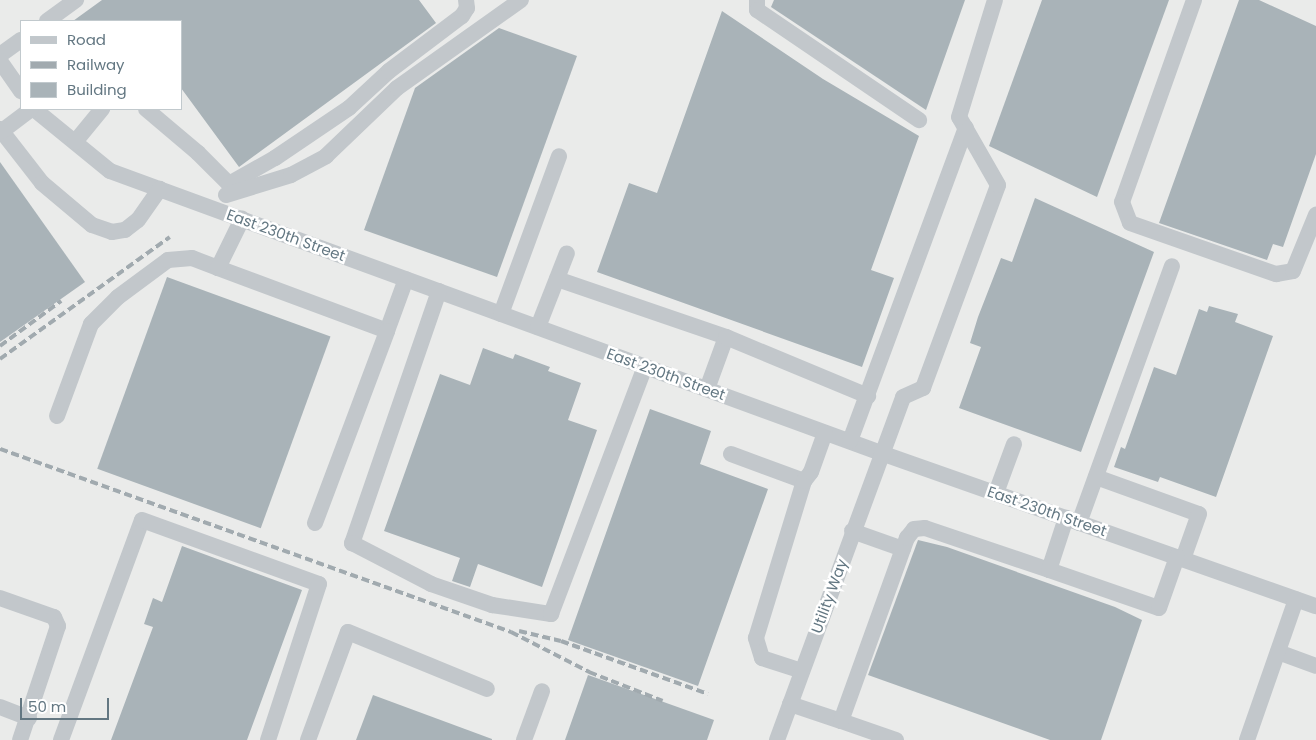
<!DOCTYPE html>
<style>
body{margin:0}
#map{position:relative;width:1316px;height:740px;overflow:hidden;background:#f9f9f6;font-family:Poppins,sans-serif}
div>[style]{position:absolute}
.built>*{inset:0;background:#eaebea}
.building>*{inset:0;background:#a9b3b8;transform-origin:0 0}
.minor>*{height:16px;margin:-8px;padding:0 8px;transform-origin:8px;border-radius:8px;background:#c2c7cb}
.rail>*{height:4px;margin-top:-2px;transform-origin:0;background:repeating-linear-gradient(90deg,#a1aaaf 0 8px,transparent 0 12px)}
span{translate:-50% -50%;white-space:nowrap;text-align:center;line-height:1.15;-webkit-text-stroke:5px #fff;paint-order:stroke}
.street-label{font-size:15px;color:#637782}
.legend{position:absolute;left:20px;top:20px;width:162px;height:90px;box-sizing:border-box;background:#fff;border:1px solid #c1c9cd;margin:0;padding:6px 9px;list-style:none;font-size:15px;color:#637782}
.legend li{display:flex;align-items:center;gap:10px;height:25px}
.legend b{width:25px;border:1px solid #c1c9cd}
.scale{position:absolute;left:20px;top:698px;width:89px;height:22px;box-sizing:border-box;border:2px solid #637782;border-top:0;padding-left:6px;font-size:15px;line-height:18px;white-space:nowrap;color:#637782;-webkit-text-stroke:4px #fff;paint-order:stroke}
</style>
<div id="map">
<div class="built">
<div style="clip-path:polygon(evenodd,0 0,1316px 0,1316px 740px,0 740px,0 0,21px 21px,181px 21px,181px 109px,21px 109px,21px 21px)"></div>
</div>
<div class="building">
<div style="clip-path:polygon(102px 0,419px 0,436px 23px,239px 167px,181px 88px,181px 21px,73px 21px)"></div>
<div style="clip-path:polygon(774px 0,965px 0,926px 110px,771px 7px)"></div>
<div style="clip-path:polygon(1042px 0,1169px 0,1097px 197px,989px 146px)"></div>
<div style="clip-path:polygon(1239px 0,1259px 0,1316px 26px,1316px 154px,1283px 247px,1273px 244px,1267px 260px,1159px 223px)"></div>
<div style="clip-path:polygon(722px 11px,823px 79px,919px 136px,871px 270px,894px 278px,862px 367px,597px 272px,629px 183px,657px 193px)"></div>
<div style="clip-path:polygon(499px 28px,577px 56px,497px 277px,364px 230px,415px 88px)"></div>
<div style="clip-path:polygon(0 162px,85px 282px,0 342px)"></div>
<div style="clip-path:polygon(1035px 198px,1154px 252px,1081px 452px,959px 408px,981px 347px,970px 343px,978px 317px,1001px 258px,1012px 262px)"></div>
<div style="left:167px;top:277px;width:174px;height:204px;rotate:20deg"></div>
<div style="clip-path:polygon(1209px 306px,1238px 314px,1235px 322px,1273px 336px,1216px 497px,1160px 477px,1158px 482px,1114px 467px,1121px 447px,1125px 449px,1154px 367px,1176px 375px,1199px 309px,1207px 312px)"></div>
<div style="clip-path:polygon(483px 348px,513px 359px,515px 354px,550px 367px,548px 371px,581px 383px,568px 420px,597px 430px,542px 587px,478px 564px,470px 587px,452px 581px,460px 558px,384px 531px,440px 374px,470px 385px)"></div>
<div style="clip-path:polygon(650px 409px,711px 431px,700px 464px,768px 489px,698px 686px,568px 640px)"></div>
<div style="clip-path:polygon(918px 540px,947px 547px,1115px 607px,1142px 620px,1101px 740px,1050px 740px,868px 675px)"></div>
<div style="clip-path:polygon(182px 546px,302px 590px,247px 740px,111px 740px,153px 627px,144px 624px,153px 598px,162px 602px)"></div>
<div style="clip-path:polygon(588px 675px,714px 720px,707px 740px,565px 740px)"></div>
<div style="clip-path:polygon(373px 695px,492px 739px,492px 740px,356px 740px)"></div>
</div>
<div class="minor">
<div style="left:757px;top:0;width:10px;rotate:90deg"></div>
<div style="left:757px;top:10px;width:196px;rotate:34.2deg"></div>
<div style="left:1194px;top:0;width:214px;rotate:109.6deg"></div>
<div style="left:1122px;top:202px;width:22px;rotate:69deg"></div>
<div style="left:1130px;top:223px;width:155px;rotate:19.3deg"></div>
<div style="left:1276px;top:274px;width:17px;rotate:-10deg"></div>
<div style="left:1293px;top:271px;width:61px;rotate:-67.7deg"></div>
<div style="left:47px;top:21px;width:36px;rotate:-36deg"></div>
<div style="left:0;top:55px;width:26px;rotate:-36deg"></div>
<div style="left:0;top:61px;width:37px;rotate:55deg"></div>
<div style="left:34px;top:109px;width:98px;rotate:39.2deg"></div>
<div style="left:110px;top:171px;width:821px;rotate:20.09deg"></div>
<div style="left:881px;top:453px;width:461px;rotate:19.4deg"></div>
<div style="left:146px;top:109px;width:68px;rotate:40.2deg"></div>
<div style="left:198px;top:153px;width:44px;rotate:45deg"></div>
<div style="left:229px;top:184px;width:53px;rotate:-29.5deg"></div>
<div style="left:275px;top:158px;width:89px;rotate:-34deg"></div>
<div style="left:349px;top:108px;width:54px;rotate:-42.8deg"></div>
<div style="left:389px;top:71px;width:91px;rotate:-37deg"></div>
<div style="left:462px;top:16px;width:9px;rotate:-58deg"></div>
<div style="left:467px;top:8px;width:8px;rotate:-97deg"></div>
<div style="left:0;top:129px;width:68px;rotate:52.1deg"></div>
<div style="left:42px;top:183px;width:65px;rotate:40deg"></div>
<div style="left:92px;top:225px;width:21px;rotate:19deg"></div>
<div style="left:112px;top:232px;width:13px;rotate:-9deg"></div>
<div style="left:125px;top:230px;width:16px;rotate:-38deg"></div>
<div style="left:138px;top:220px;width:38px;rotate:-55deg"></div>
<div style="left:2px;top:131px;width:36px;rotate:-37deg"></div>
<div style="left:75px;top:142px;width:43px;rotate:-50.7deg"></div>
<div style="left:226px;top:195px;width:68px;rotate:-17.1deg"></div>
<div style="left:291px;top:175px;width:40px;rotate:-28deg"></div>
<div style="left:326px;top:156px;width:98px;rotate:-43.8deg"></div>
<div style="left:397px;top:88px;width:152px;rotate:-35.4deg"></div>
<div style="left:218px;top:268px;width:180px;rotate:20.4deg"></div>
<div style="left:387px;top:331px;width:55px;rotate:-69.9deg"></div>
<div style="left:557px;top:279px;width:179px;rotate:18.9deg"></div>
<div style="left:439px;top:291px;width:267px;rotate:109deg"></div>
<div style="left:352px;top:543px;width:89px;rotate:27.4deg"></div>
<div style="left:431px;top:584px;width:65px;rotate:19deg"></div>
<div style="left:492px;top:605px;width:60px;rotate:8.7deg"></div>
<div style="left:551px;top:614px;width:264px;rotate:-69.2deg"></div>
<div style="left:501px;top:314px;width:168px;rotate:-69.8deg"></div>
<div style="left:538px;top:327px;width:79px;rotate:-68.6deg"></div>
<div style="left:707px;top:389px;width:55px;rotate:-69.9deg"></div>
<div style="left:726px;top:337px;width:154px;rotate:22.6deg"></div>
<div style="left:57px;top:416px;width:98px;rotate:-69.7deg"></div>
<div style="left:91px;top:324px;width:38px;rotate:-45deg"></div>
<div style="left:118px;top:297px;width:62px;rotate:-36.5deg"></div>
<div style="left:168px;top:260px;width:24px;rotate:-5deg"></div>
<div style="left:192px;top:258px;width:28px;rotate:21deg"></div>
<div style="left:218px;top:268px;width:55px;rotate:-63.9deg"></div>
<div style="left:850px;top:441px;width:334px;rotate:-69.7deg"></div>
<div style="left:731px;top:454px;width:78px;rotate:20.3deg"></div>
<div style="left:1096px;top:477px;width:109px;rotate:19.8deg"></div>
<div style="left:1199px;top:514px;width:48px;rotate:109.6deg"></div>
<div style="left:996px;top:493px;width:52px;rotate:-69.8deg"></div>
<div style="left:315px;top:523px;width:205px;rotate:-69.4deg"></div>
<div style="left:1079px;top:523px;width:273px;rotate:-70.1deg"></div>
<div style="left:852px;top:531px;width:54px;rotate:19.4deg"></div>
<div style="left:1049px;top:570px;width:116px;rotate:19.1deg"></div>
<div style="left:1159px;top:608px;width:54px;rotate:-70.6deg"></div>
<div style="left:0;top:598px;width:57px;rotate:19.4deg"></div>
<div style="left:54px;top:617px;width:10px;rotate:66deg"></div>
<div style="left:58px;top:626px;width:120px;rotate:108.4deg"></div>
<div style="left:1278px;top:652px;width:40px;rotate:20.2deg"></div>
<div style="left:802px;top:671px;width:42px;rotate:-162deg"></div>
<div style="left:762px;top:658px;width:21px;rotate:-107deg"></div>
<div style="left:756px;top:638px;width:164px;rotate:-73deg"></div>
<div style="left:804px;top:481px;width:11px;rotate:-52deg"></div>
<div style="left:811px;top:472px;width:41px;rotate:-70.3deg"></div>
<div style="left:790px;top:704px;width:54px;rotate:18.4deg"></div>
<div style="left:0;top:707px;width:31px;rotate:21deg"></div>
<div style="left:61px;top:740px;width:234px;rotate:-69.8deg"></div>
<div style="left:142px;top:520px;width:188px;rotate:19.9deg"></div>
<div style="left:319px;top:584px;width:164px;rotate:108.1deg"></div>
<div style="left:308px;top:740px;width:115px;rotate:-69.7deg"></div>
<div style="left:348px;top:632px;width:150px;rotate:22.3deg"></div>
<div style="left:524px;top:740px;width:52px;rotate:-69.8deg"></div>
<div style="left:777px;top:740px;width:365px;rotate:-69.8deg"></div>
<div style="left:903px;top:397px;width:22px;rotate:-24deg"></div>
<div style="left:923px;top:388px;width:216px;rotate:-69.7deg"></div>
<div style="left:998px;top:185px;width:78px;rotate:-119.8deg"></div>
<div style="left:959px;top:117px;width:122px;rotate:-72.9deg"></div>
<div style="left:896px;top:740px;width:58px;rotate:-160.9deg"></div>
<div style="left:841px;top:721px;width:195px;rotate:-70.2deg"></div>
<div style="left:907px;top:538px;width:11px;rotate:-52deg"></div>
<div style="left:914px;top:529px;width:11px;rotate:-5deg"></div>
<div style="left:925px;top:528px;width:131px;rotate:18.7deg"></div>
<div style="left:1049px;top:570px;width:55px;rotate:-71.9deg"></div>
<div style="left:1247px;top:740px;width:149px;rotate:-70.8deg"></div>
</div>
<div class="rail">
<div style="left:0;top:346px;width:76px;rotate:-36.4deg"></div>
<div style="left:0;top:359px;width:209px;rotate:-35.7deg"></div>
<div style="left:0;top:449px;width:543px;rotate:19.7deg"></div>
<div style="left:511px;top:632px;width:88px;rotate:27.1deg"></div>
<div style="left:589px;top:672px;width:79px;rotate:21.4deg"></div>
<div style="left:519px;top:631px;width:43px;rotate:13.4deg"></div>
<div style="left:561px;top:641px;width:156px;rotate:19.8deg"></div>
</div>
<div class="street-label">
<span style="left:286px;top:235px;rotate:20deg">East 230th Street</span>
<span style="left:666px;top:374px;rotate:20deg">East 230th Street</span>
<span style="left:1047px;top:511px;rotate:19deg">East 230th Street</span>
<span style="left:829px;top:596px;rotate:-70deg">Utility Way</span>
</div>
<ul class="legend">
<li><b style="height:6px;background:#c2c7cb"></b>Road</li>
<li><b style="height:6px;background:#a1aaaf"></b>Railway</li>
<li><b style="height:14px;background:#a9b3b8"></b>Building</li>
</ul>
<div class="scale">50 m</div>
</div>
